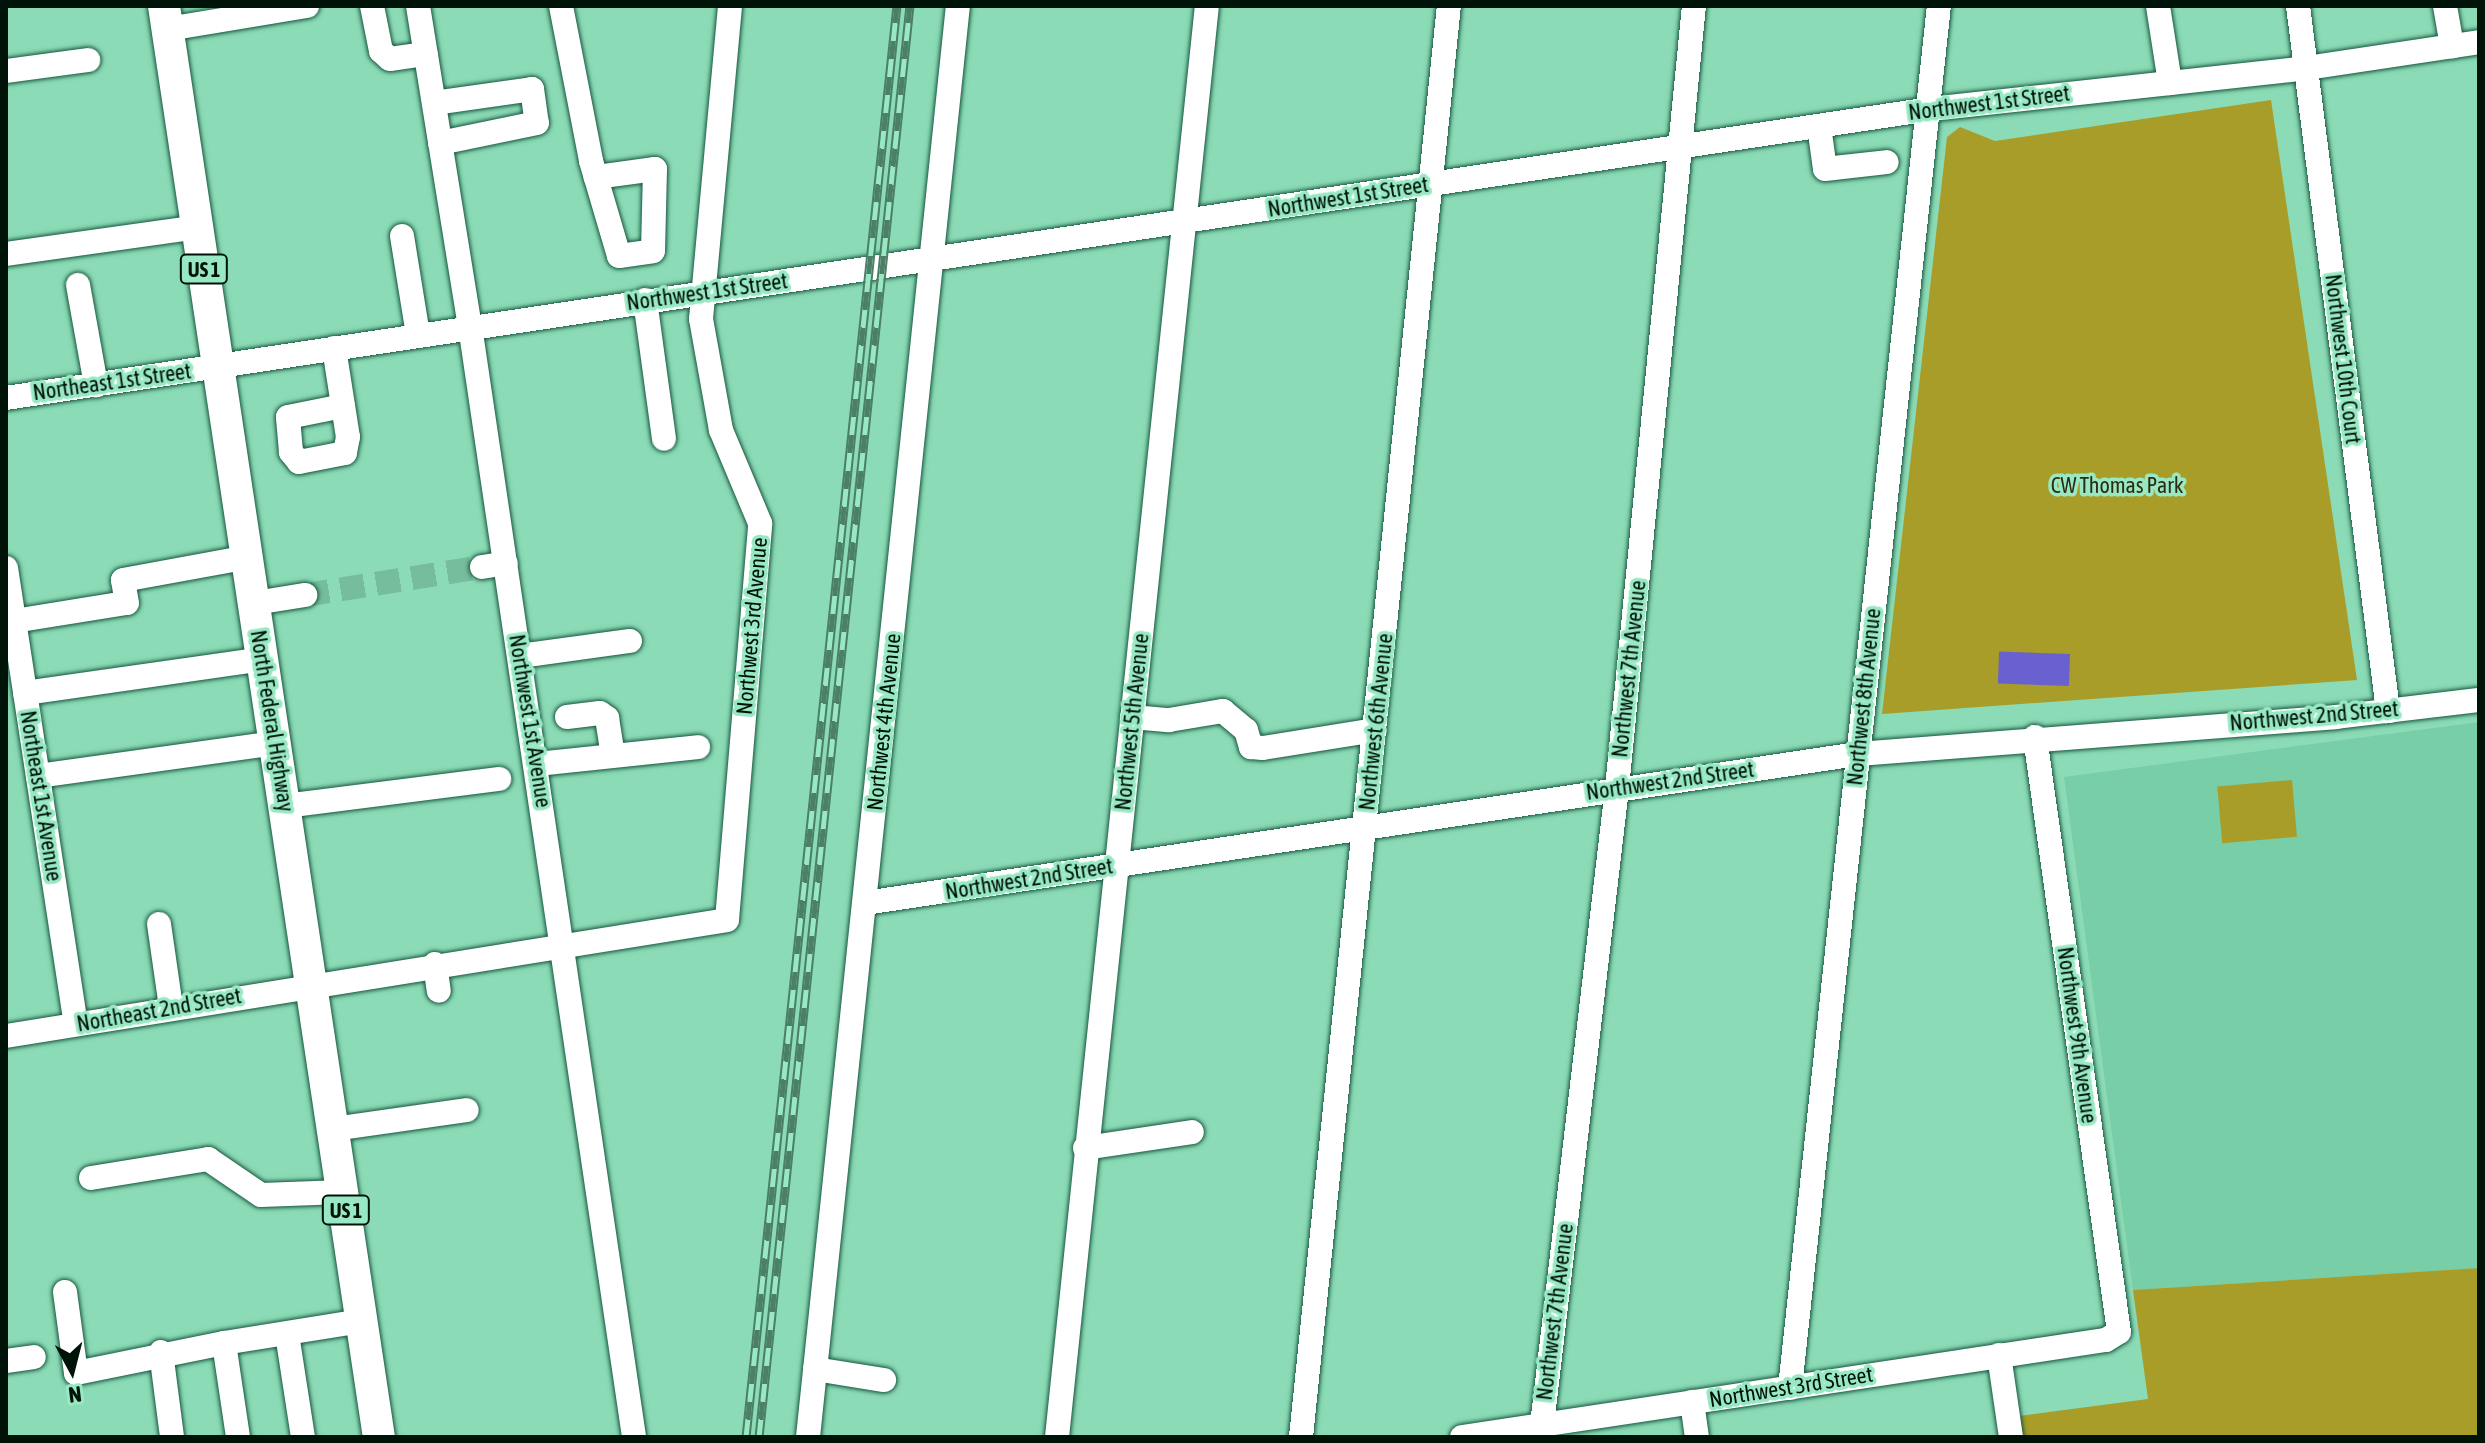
<!DOCTYPE html>
<style>
body{margin:0}
#map{position:relative;width:2485px;height:1443px;overflow:hidden;background:#8bdbb6;font-family:"Asap Condensed",sans-serif}
div>[style]{position:absolute}
.built>*{inset:0;background:#77cea7}
.green>*{inset:0;background:#a89d28;transform-origin:0 0}
.water>*{inset:0;background:#6a61d0;transform-origin:0 0}
.minor-tunnel>*{height:24px;margin-top:-12px;transform-origin:0;background:repeating-linear-gradient(90deg,#76bd9c 0 24px,transparent 0 36px)}
.roads{filter:drop-shadow(0 0 2px #17573f) drop-shadow(0 0 2px #17573f)}
.minor>*{height:24px;margin:-12px;padding:0 12px;transform-origin:12px;border-radius:12px;background:#fff}
.major>*{height:32px;margin:-16px;padding:0 16px;transform-origin:16px;border-radius:16px;background:#fff}
.rail>*{height:9px;margin-top:-4.5px;transform-origin:0;background:repeating-linear-gradient(90deg,#98e9c3 0 18px,#4b7f66 0 36px);box-sizing:border-box;border-block:2px solid #4b7f66}
span{translate:-50% -50%;white-space:nowrap;text-align:center;line-height:1.15;-webkit-text-stroke:7px #98e9c3;paint-order:stroke}
.shield-label span{padding:2px 6px;background:#98e9c3;border:2px solid;border-radius:6px;-webkit-text-stroke-width:0}
.shield-label{font-size:20px;color:#001309;font-weight:700}
.street-label{font-size:22px;color:#001309}
.park-label{font-size:22px;color:#2e2b13}
.frame{position:absolute;inset:0;border:8px solid #001309;pointer-events:none}
.north{position:absolute;left:32px;top:1331px;width:80px;height:80px;-webkit-text-stroke:6px #98e9c3;paint-order:stroke;rotate:173deg;font-size:22px;font-weight:700;line-height:32px;text-align:center;color:#001309}
.north::after{content:'';display:block;margin:auto;width:28px;height:36px;background:#001309;clip-path:polygon(50% 0,100% 100%,50% 72%,0 100%)}
</style>
<div id="map">
<div class="built">
<div style="clip-path:polygon(2479px 722px,2479px 1268px,2133px 1290px,2064px 777px)"></div>
</div>
<div class="green">
<div style="clip-path:polygon(2271px 100px,2357px 680px,1882px 714px,1947px 137px,1960px 127px,1995px 141px)"></div>
<div style="left:2292px;top:780px;width:57px;height:75px;rotate:85deg"></div>
<div style="clip-path:polygon(2479px 1268px,2479px 1437px,2023px 1437px,2019px 1416px,2148px 1399px,2133px 1290px)"></div>
</div>
<div class="water">
<div style="left:2070px;top:654px;width:32px;height:71px;rotate:92deg"></div>
</div>
<div class="minor-tunnel">
<div style="left:305px;top:595px;width:179px;rotate:-9deg"></div>
</div>
<div class="roads">
<div class="minor">
<div style="left:372px;top:6px;width:46px;rotate:78.7deg"></div>
<div style="left:381px;top:51px;width:12px;rotate:42deg"></div>
<div style="left:390px;top:59px;width:36px;rotate:-8deg"></div>
<div style="left:418px;top:6px;width:324px;rotate:80.8deg"></div>
<div style="left:470px;top:326px;width:1123px;rotate:81.6deg"></div>
<div style="left:561px;top:6px;width:158px;rotate:79deg"></div>
<div style="left:591px;top:161px;width:99px;rotate:73.6deg"></div>
<div style="left:619px;top:256px;width:34px;rotate:-8deg"></div>
<div style="left:653px;top:251px;width:82px;rotate:-88.6deg"></div>
<div style="left:655px;top:169px;width:60px;rotate:172.3deg"></div>
<div style="left:2158px;top:6px;width:78px;rotate:81.1deg"></div>
<div style="left:2298px;top:6px;width:711px;rotate:82.72deg"></div>
<div style="left:2445px;top:6px;width:41px;rotate:80.1deg"></div>
<div style="left:168px;top:29px;width:141px;rotate:-9.4deg"></div>
<div style="left:6px;top:71px;width:83px;rotate:-7.6deg"></div>
<div style="left:434px;top:103px;width:99px;rotate:-8.1deg"></div>
<div style="left:532px;top:89px;width:34px;rotate:82deg"></div>
<div style="left:537px;top:123px;width:99px;rotate:168.3deg"></div>
<div style="left:1819px;top:126px;width:43px;rotate:82.1deg"></div>
<div style="left:1825px;top:169px;width:62px;rotate:-6.4deg"></div>
<div style="left:402px;top:236px;width:100px;rotate:80.8deg"></div>
<div style="left:6px;top:254px;width:194px;rotate:-8deg"></div>
<div style="left:78px;top:285px;width:102px;rotate:79.8deg"></div>
<div style="left:645px;top:300px;width:140px;rotate:82.2deg"></div>
<div style="left:334px;top:348px;width:90px;rotate:81.1deg"></div>
<div style="left:348px;top:437px;width:16px;rotate:101deg"></div>
<div style="left:345px;top:453px;width:47px;rotate:168.9deg"></div>
<div style="left:299px;top:462px;width:13px;rotate:-129deg"></div>
<div style="left:291px;top:452px;width:35px;rotate:-95deg"></div>
<div style="left:288px;top:417px;width:56px;rotate:-11.3deg"></div>
<div style="left:6px;top:398px;width:1947px;rotate:-8.54deg"></div>
<div style="left:1931px;top:109px;width:377px;rotate:-6.2deg"></div>
<div style="left:2306px;top:68px;width:175px;rotate:-8.5deg"></div>
<div style="left:482px;top:567px;width:24px;rotate:-9deg"></div>
<div style="left:6px;top:568px;width:461px;rotate:81.3deg"></div>
<div style="left:255px;top:603px;width:51px;rotate:-9.1deg"></div>
<div style="left:14px;top:621px;width:114px;rotate:-9.1deg"></div>
<div style="left:127px;top:603px;width:23px;rotate:-100deg"></div>
<div style="left:123px;top:580px;width:127px;rotate:-10.4deg"></div>
<div style="left:520px;top:656px;width:111px;rotate:-7.8deg"></div>
<div style="left:25px;top:693px;width:240px;rotate:-8.1deg"></div>
<div style="left:567px;top:717px;width:33px;rotate:-7deg"></div>
<div style="left:600px;top:713px;width:9px;rotate:36deg"></div>
<div style="left:607px;top:718px;width:38px;rotate:81deg"></div>
<div style="left:1132px;top:717px;width:37px;rotate:5deg"></div>
<div style="left:1169px;top:720px;width:55px;rotate:-9.5deg"></div>
<div style="left:1223px;top:711px;width:30px;rotate:40deg"></div>
<div style="left:1246px;top:730px;width:18px;rotate:74deg"></div>
<div style="left:1251px;top:747px;width:12px;rotate:5deg"></div>
<div style="left:1263px;top:748px;width:113px;rotate:-9.1deg"></div>
<div style="left:537px;top:764px;width:162px;rotate:-6deg"></div>
<div style="left:38px;top:776px;width:239px;rotate:-7.9deg"></div>
<div style="left:285px;top:806px;width:216px;rotate:-7.2deg"></div>
<div style="left:865px;top:903px;width:1003px;rotate:-8.54deg"></div>
<div style="left:1857px;top:754px;width:480px;rotate:-4.4deg"></div>
<div style="left:2336px;top:717px;width:144px;rotate:-6.8deg"></div>
<div style="left:159px;top:924px;width:84px;rotate:81.8deg"></div>
<div style="left:435px;top:964px;width:27px;rotate:82deg"></div>
<div style="left:6px;top:1036px;width:730px;rotate:-9.14deg"></div>
<div style="left:727px;top:920px;width:398px;rotate:-85.2deg"></div>
<div style="left:760px;top:523px;width:101px;rotate:-112.8deg"></div>
<div style="left:721px;top:430px;width:113px;rotate:-100.2deg"></div>
<div style="left:701px;top:319px;width:314px;rotate:-84.7deg"></div>
<div style="left:334px;top:1129px;width:134px;rotate:-8.1deg"></div>
<div style="left:1085px;top:1148px;width:108px;rotate:-8.5deg"></div>
<div style="left:91px;top:1178px;width:119px;rotate:-9.2deg"></div>
<div style="left:208px;top:1159px;width:64px;rotate:34.2deg"></div>
<div style="left:261px;top:1195px;width:82px;rotate:-2.1deg"></div>
<div style="left:65px;top:1292px;width:82px;rotate:82.3deg"></div>
<div style="left:76px;top:1373px;width:151px;rotate:-11.5deg"></div>
<div style="left:287px;top:1334px;width:104px;rotate:81.2deg"></div>
<div style="left:161px;top:1352px;width:86px;rotate:82.6deg"></div>
<div style="left:1999px;top:1355px;width:83px;rotate:81.7deg"></div>
<div style="left:6px;top:1361px;width:28px;rotate:-8deg"></div>
<div style="left:815px;top:1369px;width:70px;rotate:9.1deg"></div>
<div style="left:1790px;top:1388px;width:1390px;rotate:-83.85deg"></div>
<div style="left:1692px;top:1402px;width:35px;rotate:82deg"></div>
<div style="left:1542px;top:1425px;width:641px;rotate:-83.28deg"></div>
<div style="left:1617px;top:788px;width:786px;rotate:-84.38deg"></div>
<div style="left:238px;top:1437px;width:95px;rotate:-98.5deg"></div>
<div style="left:224px;top:1343px;width:140px;rotate:-9.1deg"></div>
<div style="left:808px;top:1437px;width:1439px;rotate:-84.02deg"></div>
<div style="left:1057px;top:1437px;width:1439px;rotate:-84.02deg"></div>
<div style="left:1301px;top:1437px;width:1439px;rotate:-84.1deg"></div>
<div style="left:1462px;top:1437px;width:651px;rotate:-8.57deg"></div>
<div style="left:2106px;top:1340px;width:15px;rotate:-32deg"></div>
<div style="left:2119px;top:1332px;width:601px;rotate:-98.04deg"></div>
</div>
<div class="major">
<div style="left:164px;top:6px;width:1447px;rotate:81.46deg"></div>
</div>
</div>
<div class="rail">
<div style="left:746px;top:1437px;width:1439px;rotate:-83.98deg"></div>
<div style="left:759px;top:1437px;width:1439px;rotate:-83.98deg"></div>
</div>
<div class="shield-label">
<span style="left:204px;top:269px">US 1</span>
<span style="left:346px;top:1210px">US 1</span>
</div>
<div class="street-label">
<span style="left:1989px;top:103px;rotate:-7deg">Northwest 1st Street</span>
<span style="left:1348px;top:197px;rotate:-9deg">Northwest 1st Street</span>
<span style="left:707px;top:292px;rotate:-8deg">Northwest 1st Street</span>
<span style="left:2343px;top:359px;rotate:83deg">Northwest 10th Court</span>
<span style="left:112px;top:382px;rotate:-8deg">Northeast 1st Street</span>
<span style="left:752px;top:626px;rotate:-85deg">Northwest 3rd Avenue</span>
<span style="left:1629px;top:669px;rotate:-84deg">Northwest 7th Avenue</span>
<span style="left:1864px;top:697px;rotate:-84deg">Northwest 8th Avenue</span>
<span style="left:2314px;top:716px;rotate:-5deg">Northwest 2nd Street</span>
<span style="left:272px;top:721px;rotate:81deg">North Federal Highway</span>
<span style="left:530px;top:721px;rotate:81deg">Northwest 1st Avenue</span>
<span style="left:884px;top:722px;rotate:-84deg">Northwest 4th Avenue</span>
<span style="left:1132px;top:722px;rotate:-84deg">Northwest 5th Avenue</span>
<span style="left:1376px;top:722px;rotate:-84deg">Northwest 6th Avenue</span>
<span style="left:1670px;top:781px;rotate:-8deg">Northwest 2nd Street</span>
<span style="left:41px;top:796px;rotate:81deg">Northeast 1st Avenue</span>
<span style="left:1029px;top:879px;rotate:-9deg">Northwest 2nd Street</span>
<span style="left:159px;top:1010px;rotate:-10deg">Northeast 2nd Street</span>
<span style="left:2077px;top:1035px;rotate:82deg">Northwest 9th Avenue</span>
<span style="left:1555px;top:1312px;rotate:-83deg">Northwest 7th Avenue</span>
<span style="left:1791px;top:1387px;rotate:-9deg">Northwest 3rd Street</span>
</div>
<div class="park-label">
<span style="left:2117px;top:486px">CW Thomas Park</span>
</div>
<div class="frame"></div>
<div class="north">N</div>
</div>
